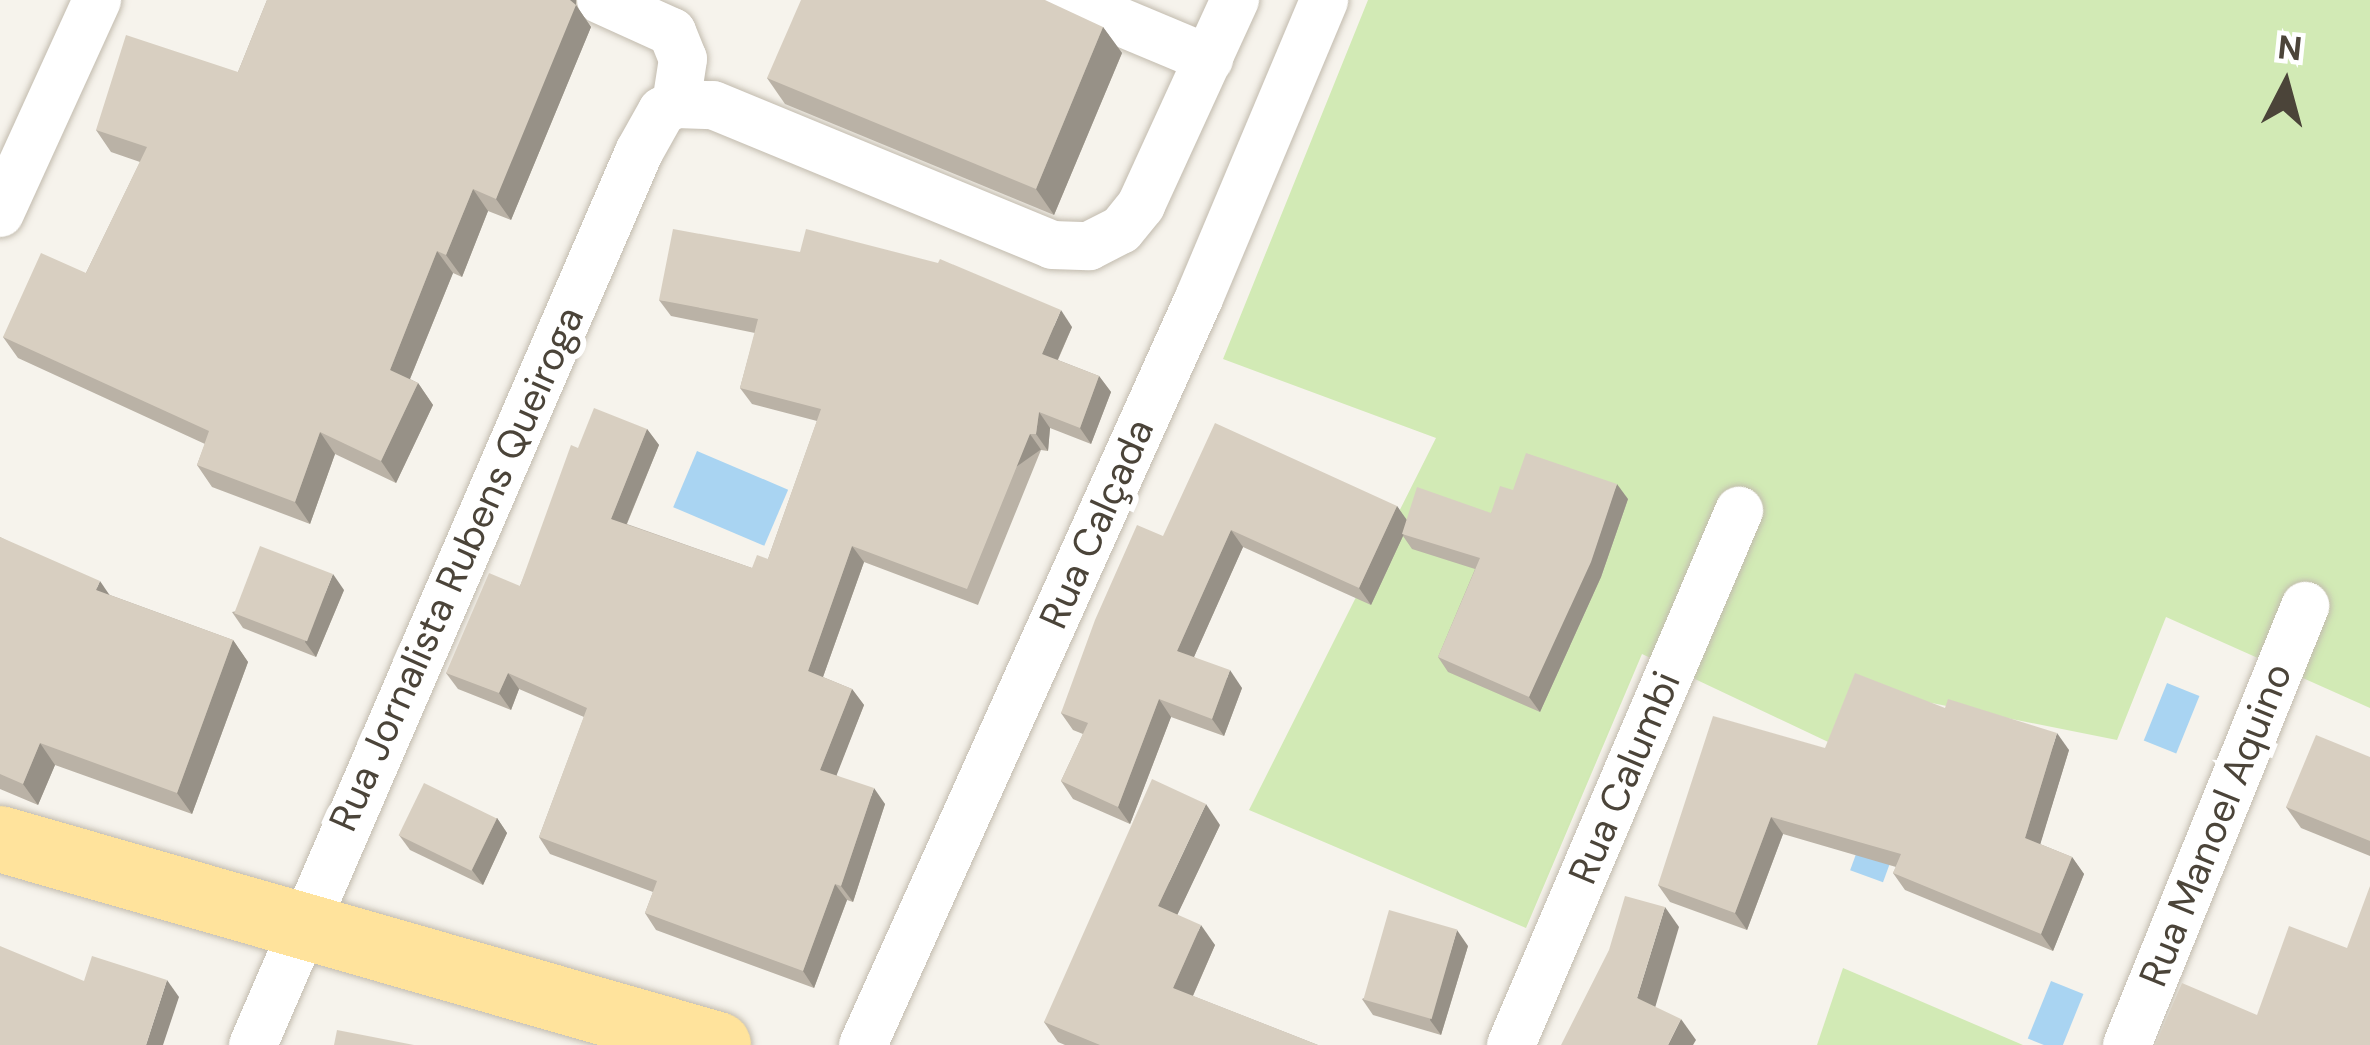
<!DOCTYPE html>
<meta charset="utf-8">
<style>
body{margin:0}
#map{position:relative;width:2370px;height:1045px;overflow:hidden;background:#f6f3ec;font-family:"DM Sans",sans-serif}
div>[style]{position:absolute}
.green>*{inset:0;background:#d2eab5}
.water>*{inset:0;background:#a9d4f2;transform-origin:0 0}
.roads{filter:drop-shadow(0 0 3px #c2bbae) drop-shadow(0 0 3px #c2bbae)}
.street>*{height:48px;margin:-24px;padding:0 24px;transform-origin:24px;border-radius:24px;background:#fff}
.primary>*{height:66px;margin:-33px;padding:0 33px;transform-origin:33px;border-radius:33px;background:#ffe39c}
.wall>*{inset:0;background:#bab2a6}
.shaded-wall>*{inset:0;background:#979187;transform-origin:0 0}
.building>*{inset:0;background:#d8cfc1;transform-origin:0 0}
span{translate:-50% -50%;white-space:nowrap;text-align:center;line-height:1.15;-webkit-text-stroke:12px #fff;paint-order:stroke}
.street-label{font-size:39px;color:#4b4439}
.north{position:absolute;left:2226px;top:24px;width:120px;height:120px;-webkit-text-stroke:9px #fff;paint-order:stroke;rotate:6deg;font-size:33px;font-weight:700;line-height:48px;text-align:center;color:#4b4439}
.north::after{content:'';display:block;margin:auto;width:42px;height:54px;background:#4b4439;clip-path:polygon(50% 0,100% 100%,50% 72%,0 100%)}
</style>
<div id="map">
<div class="green">
<div style="clip-path:polygon(1368px 0,2370px 0,2370px 708px,2166px 617px,2117px 740px,1867px 690px,1843px 749px,1642px 654px,1526px 928px,1249px 810px,1436px 438px,1223px 359px)"></div>
<div style="clip-path:polygon(1843px 968px,2023px 1045px,1817px 1045px)"></div>
</div>
<div class="water">
<div style="left:697px;top:451px;width:99px;height:61px;rotate:23deg"></div>
<div style="left:2167px;top:683px;width:35px;height:62px;rotate:22deg"></div>
<div style="left:1871px;top:813px;width:35px;height:61px;rotate:20deg"></div>
<div style="left:2051px;top:981px;width:35px;height:62px;rotate:22deg"></div>
</div>
<div class="roads">
<div class="street">
<div style="left:601px;top:0;width:78px;rotate:24.3deg"></div>
<div style="left:672px;top:32px;width:29px;rotate:68deg"></div>
<div style="left:683px;top:59px;width:46px;rotate:98.8deg"></div>
<div style="left:1068px;top:0;width:153px;rotate:22.7deg"></div>
<div style="left:0;top:213px;width:234px;rotate:-65.5deg"></div>
<div style="left:253px;top:1045px;width:973px;rotate:-66.62deg"></div>
<div style="left:639px;top:152px;width:47px;rotate:-60.7deg"></div>
<div style="left:662px;top:111px;width:16px;rotate:-27deg"></div>
<div style="left:676px;top:104px;width:37px;rotate:2deg"></div>
<div style="left:713px;top:105px;width:367px;rotate:22.4deg"></div>
<div style="left:1052px;top:245px;width:37px;rotate:2deg"></div>
<div style="left:1089px;top:246px;width:36px;rotate:-27deg"></div>
<div style="left:1121px;top:230px;width:32px;rotate:-51deg"></div>
<div style="left:1141px;top:205px;width:226px;rotate:-65.4deg"></div>
<div style="left:863px;top:1045px;width:819px;rotate:-65.78deg"></div>
<div style="left:1199px;top:298px;width:323px;rotate:-67.2deg"></div>
<div style="left:1511px;top:1045px;width:581px;rotate:-66.88deg"></div>
<div style="left:2127px;top:1045px;width:474px;rotate:-67.9deg"></div>
</div>
<div class="primary">
<div style="left:0;top:839px;width:747px;rotate:16.01deg"></div>
</div>
</div>
<div class="wall">
<div style="clip-path:polygon(267px 0,576px 0,576px 5px,591px 27px,511px 220px,488px 211px,462px 277px,453px 273px,410px 379px,418px 383px,433px 405px,396px 483px,335px 454px,310px 524px,212px 487px,197px 465px,205px 444px,18px 358px,3px 337px,86px 273px,140px 162px,111px 152px,96px 130px,238px 72px)"></div>
<div style="clip-path:polygon(1103px 27px,1122px 53px,1054px 215px,785px 104px,767px 78px)"></div>
<div style="clip-path:polygon(659px 300px,1072px 327px,1058px 360px,1099px 376px,1111px 392px,1091px 444px,1050px 428px,1048px 451px,1041px 450px,978px 605px,864px 562px,823px 677px,852px 689px,864px 705px,836px 775px,885px 804px,853px 902px,847px 900px,814px 988px,656px 930px,645px 913px,653px 892px,550px 854px,539px 837px,584px 717px,519px 689px,511px 710px,458px 689px,446px 673px,520px 586px,578px 448px,647px 429px,659px 445px,627px 524px,752px 568px,768px 559px,817px 421px,752px 404px,740px 388px,755px 333px,671px 316px)"></div>
<div style="clip-path:polygon(1513px 490px,1628px 499px,1601px 577px,1540px 712px,1448px 672px,1438px 657px,1475px 569px,1412px 549px,1403px 536px,1371px 605px,1243px 547px,1194px 657px,1242px 688px,1224px 736px,1171px 717px,1130px 824px,1073px 799px,1061px 781px,1083px 734px,1073px 730px,1061px 713px,1163px 536px,1397px 506px,1406px 520px,1491px 513px)"></div>
<div style="clip-path:polygon(0 537px,110px 595px,233px 640px,248px 662px,192px 814px,55px 765px,38px 805px,0 789px)"></div>
<div style="clip-path:polygon(344px 590px,316px 657px,243px 628px,232px 612px)"></div>
<div style="clip-path:polygon(1945px 708px,2069px 750px,2040px 844px,2072px 857px,2084px 874px,2053px 951px,1905px 890px,1893px 873px,1896px 867px,1783px 834px,1747px 930px,1670px 902px,1658px 885px,1825px 748px)"></div>
<div style="clip-path:polygon(2370px 757px,2370px 856px,2301px 828px,2286px 807px)"></div>
<div style="clip-path:polygon(497px 818px,507px 833px,483px 885px,410px 850px,399px 835px)"></div>
<div style="clip-path:polygon(1220px 825px,1177px 915px,1215px 945px,1193px 996px,1318px 1045px,1065px 1045px,1058px 1042px,1044px 1022px)"></div>
<div style="clip-path:polygon(1468px 946px,1441px 1035px,1373px 1015px,1362px 999px)"></div>
</div>
<div class="shaded-wall">
<div style="clip-path:polygon(566px 0,576px 0,576px 5px,591px 27px,511px 220px,496px 199px)"></div>
<div style="clip-path:polygon(1103px 27px,1122px 53px,1054px 215px,1036px 189px)"></div>
<div style="clip-path:polygon(473px 189px,488px 211px,462px 277px,446px 255px)"></div>
<div style="clip-path:polygon(437px 251px,453px 273px,405px 391px,390px 370px)"></div>
<div style="clip-path:polygon(1061px 310px,1072px 327px,1053px 370px,1042px 354px)"></div>
<div style="clip-path:polygon(1099px 376px,1111px 392px,1091px 444px,1080px 428px)"></div>
<div style="clip-path:polygon(418px 383px,433px 405px,396px 483px,381px 461px)"></div>
<div style="clip-path:polygon(1039px 412px,1050px 428px,1048px 451px,1036px 434px)"></div>
<div style="clip-path:polygon(647px 429px,659px 445px,622px 535px,611px 519px)"></div>
<div style="clip-path:polygon(320px 432px,335px 454px,310px 524px,295px 502px)"></div>
<div style="left:1030px;top:434px;width:19px;height:167px;rotate:55deg"></div>
<div style="clip-path:polygon(1617px 484px,1628px 499px,1601px 577px,1540px 712px,1529px 697px)"></div>
<div style="clip-path:polygon(1397px 506px,1409px 523px,1371px 605px,1359px 588px)"></div>
<div style="clip-path:polygon(1231px 530px,1243px 547px,1189px 668px,1177px 651px)"></div>
<div style="clip-path:polygon(852px 546px,864px 562px,819px 688px,808px 671px)"></div>
<div style="clip-path:polygon(333px 574px,344px 590px,316px 657px,305px 642px)"></div>
<div style="clip-path:polygon(100px 581px,115px 603px,96px 590px)"></div>
<div style="clip-path:polygon(233px 640px,248px 662px,192px 814px,177px 793px)"></div>
<div style="clip-path:polygon(1230px 670px,1242px 688px,1224px 736px,1212px 719px)"></div>
<div style="clip-path:polygon(508px 673px,519px 689px,511px 710px,499px 693px)"></div>
<div style="clip-path:polygon(852px 689px,864px 705px,832px 787px,820px 770px)"></div>
<div style="clip-path:polygon(1159px 699px,1171px 717px,1130px 824px,1118px 807px)"></div>
<div style="clip-path:polygon(2057px 733px,2069px 750px,2037px 855px,2025px 838px)"></div>
<div style="clip-path:polygon(40px 743px,55px 765px,38px 805px,23px 784px)"></div>
<div style="clip-path:polygon(874px 788px,885px 804px,853px 902px,841px 886px)"></div>
<div style="clip-path:polygon(1206px 804px,1220px 825px,1172px 926px,1158px 906px)"></div>
<div style="clip-path:polygon(1771px 817px,1783px 834px,1747px 930px,1735px 913px)"></div>
<div style="clip-path:polygon(497px 818px,507px 833px,483px 885px,472px 870px)"></div>
<div style="clip-path:polygon(2072px 857px,2084px 874px,2053px 951px,2041px 934px)"></div>
<div style="clip-path:polygon(835px 884px,847px 900px,814px 988px,803px 971px)"></div>
<div style="clip-path:polygon(1665px 907px,1679px 927px,1652px 1018px,1637px 998px)"></div>
<div style="clip-path:polygon(1201px 925px,1215px 945px,1187px 1009px,1173px 988px)"></div>
<div style="clip-path:polygon(1457px 930px,1468px 946px,1441px 1035px,1430px 1020px)"></div>
<div style="clip-path:polygon(167px 980px,179px 997px,163px 1045px,146px 1045px)"></div>
<div style="clip-path:polygon(1681px 1019px,1696px 1040px,1693px 1045px,1668px 1045px)"></div>
</div>
<div class="building">
<div style="clip-path:polygon(267px 0,570px 0,576px 5px,496px 199px,473px 189px,446px 255px,437px 251px,390px 370px,418px 383px,381px 461px,320px 432px,295px 502px,197px 465px,209px 431px,3px 337px,41px 253px,86px 273px,147px 147px,96px 130px,126px 35px,238px 72px)"></div>
<div style="clip-path:polygon(801px 0,1045px 0,1103px 27px,1036px 189px,767px 78px)"></div>
<div style="clip-path:polygon(673px 229px,800px 252px,806px 229px,938px 263px,940px 259px,1061px 310px,1042px 354px,1099px 376px,1080px 428px,1039px 412px,1036px 434px,1030px 434px,967px 589px,852px 546px,808px 671px,852px 689px,820px 770px,874px 788px,841px 886px,835px 884px,803px 971px,645px 913px,657px 881px,539px 837px,587px 708px,508px 673px,499px 693px,446px 673px,489px 573px,520px 586px,571px 445px,578px 448px,594px 408px,647px 429px,611px 519px,752px 568px,757px 555px,768px 559px,821px 409px,740px 388px,758px 319px,659px 300px)"></div>
<div style="clip-path:polygon(1215px 423px,1397px 506px,1359px 588px,1231px 530px,1177px 651px,1230px 670px,1212px 719px,1159px 699px,1118px 807px,1061px 781px,1088px 723px,1061px 713px,1095px 620px,1137px 525px,1163px 536px)"></div>
<div style="clip-path:polygon(1526px 453px,1617px 484px,1591px 562px,1529px 697px,1438px 657px,1480px 558px,1402px 534px,1417px 487px,1491px 513px,1500px 486px,1513px 490px)"></div>
<div style="clip-path:polygon(0 537px,100px 581px,96px 590px,233px 640px,177px 793px,40px 743px,23px 784px,0 774px)"></div>
<div style="left:260px;top:546px;width:78px;height:72px;rotate:21deg"></div>
<div style="clip-path:polygon(1855px 673px,1945px 708px,1948px 699px,2057px 733px,2025px 838px,2072px 857px,2041px 934px,1893px 873px,1901px 854px,1771px 817px,1735px 913px,1658px 885px,1713px 716px,1825px 748px)"></div>
<div style="clip-path:polygon(2316px 735px,2370px 757px,2370px 841px,2286px 807px)"></div>
<div style="clip-path:polygon(1152px 779px,1206px 804px,1158px 906px,1201px 925px,1173px 988px,1318px 1045px,1100px 1045px,1044px 1022px)"></div>
<div style="left:424px;top:783px;width:81px;height:58px;rotate:26deg"></div>
<div style="clip-path:polygon(2370px 886px,2370px 1045px,2155px 1045px,2182px 983px,2257px 1015px,2289px 926px,2347px 948px)"></div>
<div style="clip-path:polygon(1625px 896px,1665px 907px,1637px 998px,1681px 1019px,1668px 1045px,1561px 1045px,1609px 950px)"></div>
<div style="left:1389px;top:910px;width:71px;height:93px;rotate:16deg"></div>
<div style="clip-path:polygon(0 946px,84px 981px,92px 956px,167px 980px,146px 1045px,0 1045px)"></div>
<div style="clip-path:polygon(337px 1030px,414px 1045px,334px 1045px)"></div>
</div>
<div class="street-label">
<span style="left:1097px;top:524px;rotate:-66deg">Rua Calçada</span>
<span style="left:457px;top:569px;rotate:-66deg">Rua Jornalista Rubens Queiroga</span>
<span style="left:1625px;top:778px;rotate:-67deg">Rua Calumbi</span>
<span style="left:2216px;top:825px;rotate:-68deg">Rua Manoel Aquino</span>
</div>
<div class="north">N</div>
</div>
